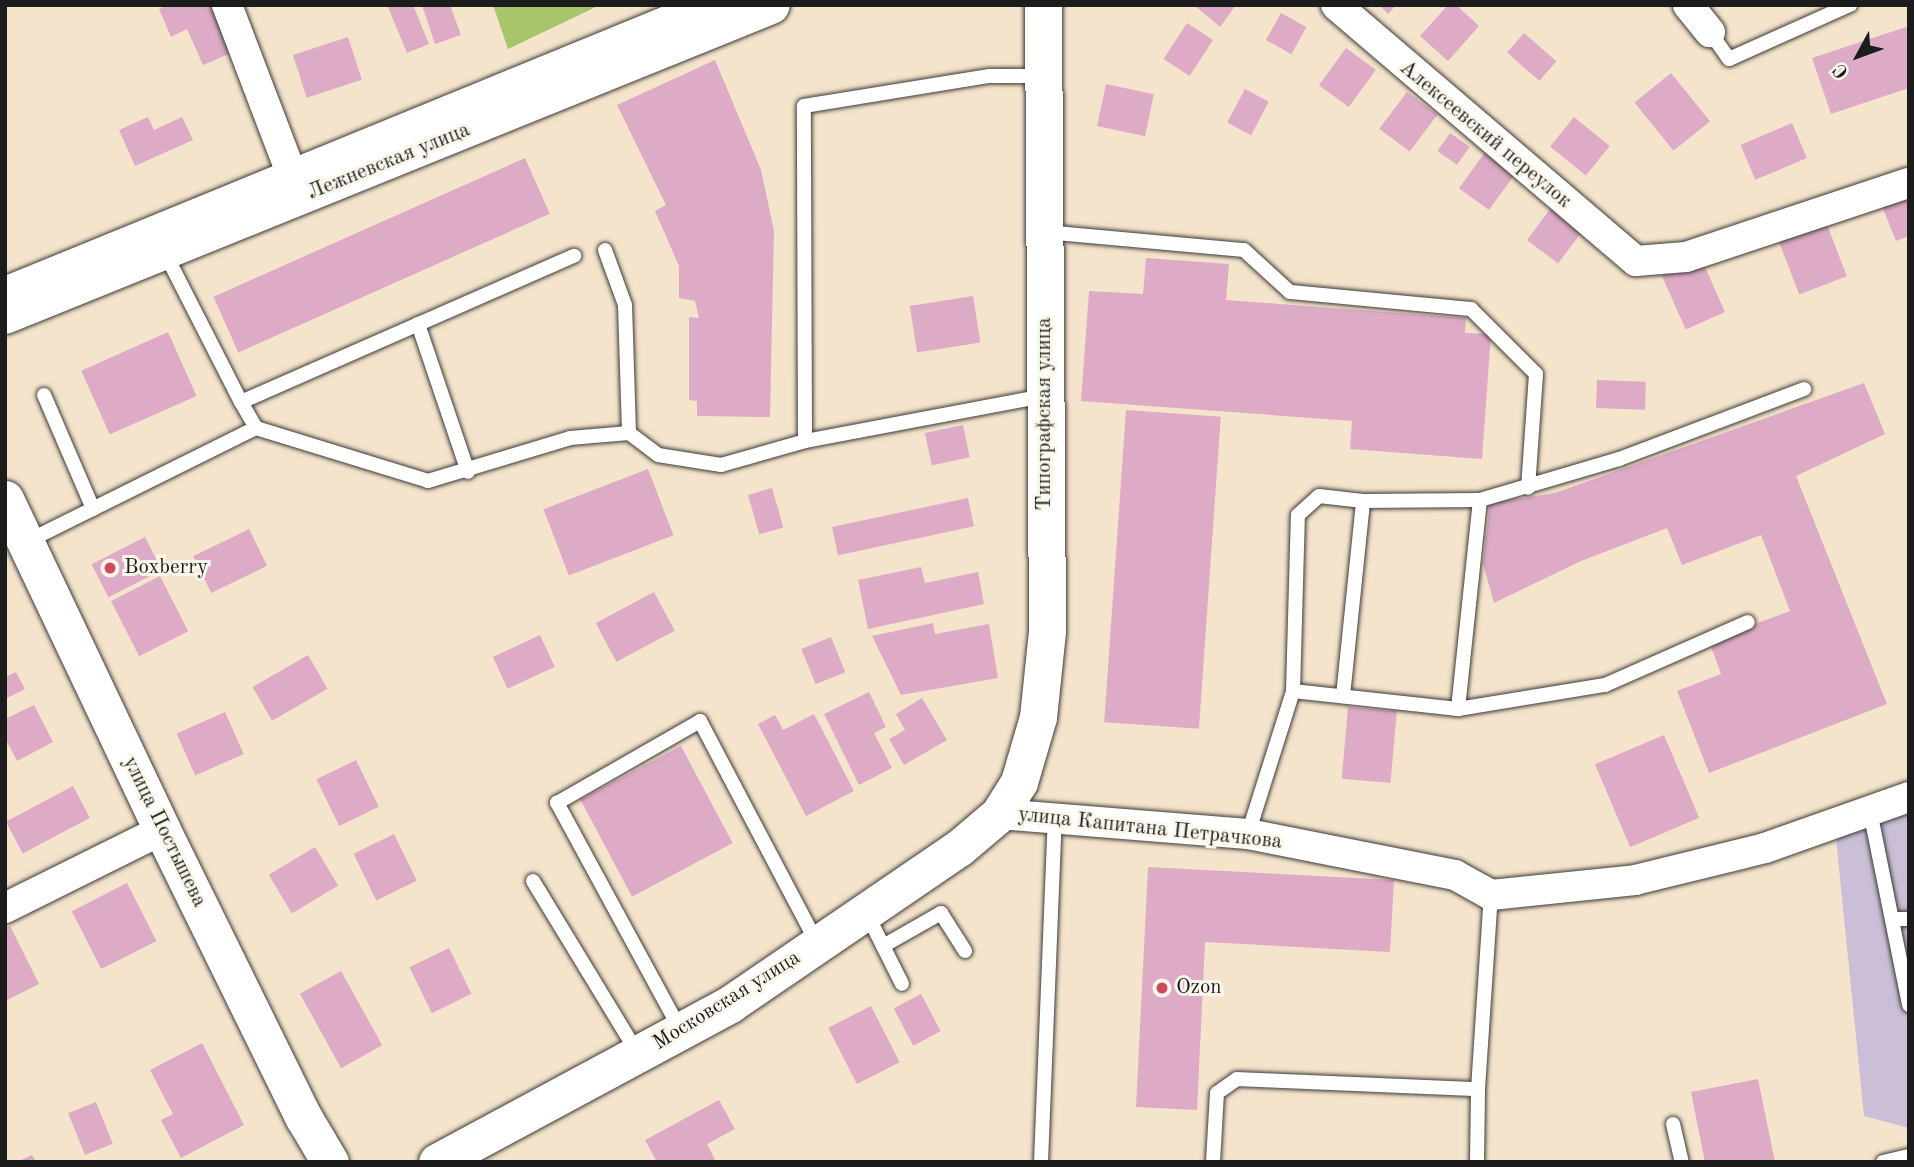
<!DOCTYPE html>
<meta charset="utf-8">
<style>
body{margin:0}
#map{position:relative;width:1914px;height:1167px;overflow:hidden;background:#f5e4cc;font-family:"Old Standard TT",serif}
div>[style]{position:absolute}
.industrial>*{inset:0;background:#cabfd6}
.green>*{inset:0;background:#a8c56c}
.building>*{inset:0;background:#ddabc6;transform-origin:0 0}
.roads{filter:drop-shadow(0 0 2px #3d3a36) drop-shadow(0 0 2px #3d3a36)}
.service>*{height:14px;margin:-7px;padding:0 7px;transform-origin:7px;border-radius:7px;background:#fff}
.minor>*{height:30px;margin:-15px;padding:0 15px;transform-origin:15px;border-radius:15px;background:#fff}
.tertiary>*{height:37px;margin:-18.5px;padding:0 18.5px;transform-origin:18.5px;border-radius:18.5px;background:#fff}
.trunk>*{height:38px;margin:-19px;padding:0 19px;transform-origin:19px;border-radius:19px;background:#fff}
.dots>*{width:19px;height:19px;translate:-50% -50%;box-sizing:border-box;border:4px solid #fbf7ec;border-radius:50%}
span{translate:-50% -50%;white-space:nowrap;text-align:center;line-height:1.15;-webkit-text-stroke:6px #fbf7ec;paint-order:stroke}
.street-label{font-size:21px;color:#1c1c1c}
.poi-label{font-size:21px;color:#1c1c1c}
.left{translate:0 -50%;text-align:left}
.frame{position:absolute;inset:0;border:7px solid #1c1c1c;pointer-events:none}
.north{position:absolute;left:1823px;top:21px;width:70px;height:70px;-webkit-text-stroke:5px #fbf7ec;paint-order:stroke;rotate:229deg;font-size:19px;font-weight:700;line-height:28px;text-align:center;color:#1c1c1c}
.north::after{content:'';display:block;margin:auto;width:24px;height:32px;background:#1c1c1c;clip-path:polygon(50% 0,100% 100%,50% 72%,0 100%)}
</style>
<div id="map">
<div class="industrial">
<div style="clip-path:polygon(1909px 784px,1909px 1128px,1864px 1116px,1833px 809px)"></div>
</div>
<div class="green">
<div style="clip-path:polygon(493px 5px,600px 5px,508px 49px)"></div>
</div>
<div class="building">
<div style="clip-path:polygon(168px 5px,211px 5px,231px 53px,203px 65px,187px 29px,171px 37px,159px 9px)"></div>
<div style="clip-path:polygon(387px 5px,413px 5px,429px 44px,407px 53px)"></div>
<div style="clip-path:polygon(422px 5px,450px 5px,461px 35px,435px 44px)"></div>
<div style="clip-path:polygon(1194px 5px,1236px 5px,1220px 27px)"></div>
<div style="clip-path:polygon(1379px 5px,1396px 5px,1388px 14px)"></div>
<div style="clip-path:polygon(1448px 5px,1456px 5px,1479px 26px,1448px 61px,1420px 36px)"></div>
<div style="left:1281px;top:13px;width:29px;height:31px;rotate:29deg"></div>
<div style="left:1187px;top:23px;width:31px;height:43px;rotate:33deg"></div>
<div style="clip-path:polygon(1909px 26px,1909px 88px,1831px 114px,1812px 58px)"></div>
<div style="left:1524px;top:33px;width:43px;height:26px;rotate:41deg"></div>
<div style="left:348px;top:37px;width:45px;height:58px;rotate:72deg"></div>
<div style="left:1346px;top:48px;width:37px;height:46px;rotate:36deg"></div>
<div style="clip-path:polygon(715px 60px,761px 170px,774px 231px,770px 417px,697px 416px,697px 401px,689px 400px,689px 317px,699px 318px,695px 301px,679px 298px,679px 266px,655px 211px,666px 205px,617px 105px)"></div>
<div style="left:1671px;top:73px;width:62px;height:47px;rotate:51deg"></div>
<div style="left:1106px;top:84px;width:49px;height:43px;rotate:12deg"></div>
<div style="left:1245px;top:89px;width:27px;height:38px;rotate:28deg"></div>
<div style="left:1407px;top:92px;width:38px;height:46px;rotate:37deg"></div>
<div style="clip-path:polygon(148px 117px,154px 130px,182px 117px,193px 140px,135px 166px,119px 130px)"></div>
<div style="left:1574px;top:117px;width:46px;height:38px;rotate:39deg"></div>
<div style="left:1792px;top:123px;width:38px;height:56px;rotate:67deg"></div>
<div style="left:1450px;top:133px;width:24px;height:22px;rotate:35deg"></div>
<div style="left:1486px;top:151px;width:37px;height:46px;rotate:36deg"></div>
<div style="left:525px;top:158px;width:61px;height:341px;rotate:66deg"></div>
<div style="clip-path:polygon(1909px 189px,1909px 236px,1896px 241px,1880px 201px)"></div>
<div style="left:1557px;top:200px;width:39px;height:50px;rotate:37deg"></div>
<div style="left:1826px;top:222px;width:58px;height:51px;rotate:69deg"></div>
<div style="clip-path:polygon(1146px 258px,1229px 264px,1226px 300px,1466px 318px,1465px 333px,1491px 334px,1482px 459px,1350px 449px,1352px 421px,1081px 401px,1089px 291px,1143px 294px)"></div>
<div style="left:1701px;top:258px;width:59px;height:43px;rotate:66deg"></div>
<div style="left:973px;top:296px;width:47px;height:64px;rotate:81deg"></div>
<div style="left:168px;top:332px;width:70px;height:95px;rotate:66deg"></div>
<div style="left:1597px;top:380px;width:49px;height:28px;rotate:2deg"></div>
<div style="clip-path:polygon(1864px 383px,1885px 434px,1796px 476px,1887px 704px,1709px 773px,1677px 691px,1721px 674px,1709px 641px,1790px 611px,1761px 535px,1682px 565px,1667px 528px,1581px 561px,1494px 603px,1483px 564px,1490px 503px,1555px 493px)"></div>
<div style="left:1126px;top:410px;width:95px;height:313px;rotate:4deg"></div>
<div style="left:963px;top:425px;width:33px;height:39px;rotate:78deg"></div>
<div style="left:648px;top:469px;width:71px;height:112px;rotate:69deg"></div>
<div style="left:772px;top:488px;width:41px;height:25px;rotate:74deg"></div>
<div style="left:968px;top:498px;width:29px;height:139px;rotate:78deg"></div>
<div style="left:249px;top:529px;width:41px;height:62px;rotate:64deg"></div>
<div style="left:145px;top:537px;width:37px;height:60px;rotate:63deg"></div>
<div style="clip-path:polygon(921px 567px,925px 583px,978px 572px,984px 604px,868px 629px,858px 580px)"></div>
<div style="left:160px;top:576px;width:62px;height:55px;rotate:63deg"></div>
<div style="left:654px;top:592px;width:44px;height:66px;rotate:62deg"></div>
<div style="clip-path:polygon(933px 623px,935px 634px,989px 624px,998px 678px,901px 695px,872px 636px)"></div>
<div style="left:540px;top:635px;width:35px;height:52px;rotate:65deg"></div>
<div style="left:831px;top:637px;width:38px;height:32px;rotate:68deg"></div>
<div style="left:308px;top:655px;width:39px;height:64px;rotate:60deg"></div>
<div style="clip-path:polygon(16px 672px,25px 689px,5px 699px,5px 677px)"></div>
<div style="clip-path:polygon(869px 692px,886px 727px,874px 733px,892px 768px,859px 785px,824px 714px)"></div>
<div style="clip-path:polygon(922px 698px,947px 740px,904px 765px,889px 739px,905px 730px,896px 714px)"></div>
<div style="clip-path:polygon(34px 705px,53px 742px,17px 761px,5px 738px,5px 719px)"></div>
<div style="left:1348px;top:707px;width:49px;height:72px;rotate:5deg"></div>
<div style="left:225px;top:712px;width:46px;height:53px;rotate:66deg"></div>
<div style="clip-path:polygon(814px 714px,854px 791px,806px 816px,758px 724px,775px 715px,783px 730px)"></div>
<div style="left:1664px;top:735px;width:90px;height:75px;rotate:67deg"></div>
<div style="left:681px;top:746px;width:110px;height:114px;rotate:62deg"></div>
<div style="left:356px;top:760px;width:52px;height:44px;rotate:64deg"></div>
<div style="left:73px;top:786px;width:36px;height:76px;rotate:62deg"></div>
<div style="left:394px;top:834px;width:52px;height:45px;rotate:64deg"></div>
<div style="left:315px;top:847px;width:45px;height:54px;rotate:59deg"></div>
<div style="clip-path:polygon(1148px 867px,1394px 880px,1390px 952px,1205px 942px,1197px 1110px,1136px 1107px)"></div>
<div style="left:127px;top:883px;width:65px;height:62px;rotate:63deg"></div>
<div style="clip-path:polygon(10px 926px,39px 984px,5px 1001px,5px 928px)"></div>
<div style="left:449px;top:948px;width:51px;height:44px;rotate:64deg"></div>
<div style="left:341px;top:971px;width:85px;height:47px;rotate:61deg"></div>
<div style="left:921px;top:994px;width:42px;height:31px;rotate:62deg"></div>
<div style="left:871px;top:1006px;width:63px;height:48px;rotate:63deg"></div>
<div style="clip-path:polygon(202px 1043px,244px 1125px,181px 1158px,161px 1120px,173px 1114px,150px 1070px)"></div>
<div style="clip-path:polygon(1758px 1079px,1775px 1162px,1705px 1162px,1691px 1092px)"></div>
<div style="clip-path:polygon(719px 1100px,735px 1129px,707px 1144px,716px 1162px,657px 1162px,645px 1140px)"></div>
<div style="left:96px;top:1102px;width:45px;height:30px;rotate:68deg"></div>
<div style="clip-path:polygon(32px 1155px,36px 1162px,17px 1162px)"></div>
</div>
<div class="roads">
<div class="service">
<div style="left:1710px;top:32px;width:33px;rotate:55deg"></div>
<div style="left:1729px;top:59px;width:133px;rotate:-24.1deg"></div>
<div style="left:1045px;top:232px;width:200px;rotate:5.2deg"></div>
<div style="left:1244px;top:250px;width:62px;rotate:42.4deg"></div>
<div style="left:1290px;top:292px;width:182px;rotate:5.4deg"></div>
<div style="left:1471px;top:309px;width:92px;rotate:45deg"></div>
<div style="left:1536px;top:374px;width:114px;rotate:94deg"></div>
<div style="left:605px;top:250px;width:59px;rotate:70deg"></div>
<div style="left:625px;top:305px;width:128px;rotate:88.2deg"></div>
<div style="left:165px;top:253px;width:167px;rotate:63deg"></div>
<div style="left:241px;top:402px;width:364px;rotate:-23.7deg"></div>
<div style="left:418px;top:324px;width:156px;rotate:71.3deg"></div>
<div style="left:44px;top:395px;width:124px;rotate:66.7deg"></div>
<div style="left:241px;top:402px;width:30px;rotate:60deg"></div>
<div style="left:256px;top:428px;width:180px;rotate:17.1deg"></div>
<div style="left:428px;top:481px;width:148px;rotate:-16.8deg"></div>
<div style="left:570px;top:438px;width:59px;rotate:-4.8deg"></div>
<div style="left:629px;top:433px;width:36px;rotate:37deg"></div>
<div style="left:658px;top:455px;width:64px;rotate:9deg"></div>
<div style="left:721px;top:465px;width:87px;rotate:-15.9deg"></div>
<div style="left:805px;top:441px;width:242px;rotate:-10.7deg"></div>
<div style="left:805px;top:441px;width:335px;rotate:-90.2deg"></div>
<div style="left:804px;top:106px;width:188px;rotate:-9.2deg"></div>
<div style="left:990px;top:76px;width:52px"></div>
<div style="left:26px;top:542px;width:257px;rotate:-26.4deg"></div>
<div style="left:1293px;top:691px;width:176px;rotate:-88.4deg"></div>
<div style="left:1298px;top:515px;width:28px;rotate:-42deg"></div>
<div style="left:1319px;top:496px;width:44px;rotate:6.5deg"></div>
<div style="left:1363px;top:501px;width:117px;rotate:-0.5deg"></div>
<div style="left:1480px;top:500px;width:145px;rotate:-16.4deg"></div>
<div style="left:1619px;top:459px;width:198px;rotate:-20.7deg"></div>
<div style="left:1343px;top:696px;width:196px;rotate:-84.1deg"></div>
<div style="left:1458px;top:709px;width:210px;rotate:-84deg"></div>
<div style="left:1870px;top:811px;width:198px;rotate:78.6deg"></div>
<div style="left:1248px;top:834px;width:150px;rotate:-72.5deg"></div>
<div style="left:1293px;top:691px;width:166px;rotate:6.2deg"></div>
<div style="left:1458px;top:709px;width:149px;rotate:-9.3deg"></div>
<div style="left:1605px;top:685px;width:156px;rotate:-23.8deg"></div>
<div style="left:533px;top:881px;width:202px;rotate:58.7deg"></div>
<div style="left:867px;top:914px;width:78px;rotate:63.4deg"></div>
<div style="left:1892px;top:919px;width:17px"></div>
<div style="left:883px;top:946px;width:67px;rotate:-29.6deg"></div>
<div style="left:941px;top:913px;width:45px;rotate:57.7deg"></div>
<div style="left:681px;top:1031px;width:260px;rotate:-118.5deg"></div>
<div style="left:557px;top:803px;width:165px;rotate:-29.8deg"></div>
<div style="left:700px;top:721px;width:251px;rotate:62.2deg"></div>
<div style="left:1673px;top:1124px;width:39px;rotate:77deg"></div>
<div style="left:1041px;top:1162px;width:342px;rotate:-87.7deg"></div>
<div style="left:1213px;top:1162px;width:69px;rotate:-86.7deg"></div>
<div style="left:1217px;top:1093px;width:24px;rotate:-35deg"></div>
<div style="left:1237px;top:1079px;width:241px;rotate:2.4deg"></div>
<div style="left:1478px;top:1089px;width:194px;rotate:-86.2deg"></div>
<div style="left:1477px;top:1162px;width:73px;rotate:-89.2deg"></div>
<div style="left:1883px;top:1162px;width:27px;rotate:-13deg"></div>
</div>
<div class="minor">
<div style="left:227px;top:5px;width:182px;rotate:69.1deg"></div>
<div style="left:1336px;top:5px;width:394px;rotate:40.5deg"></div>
<div style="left:1636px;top:261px;width:50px;rotate:-4.6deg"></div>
<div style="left:1686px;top:257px;width:235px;rotate:-18.4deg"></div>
<div style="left:1688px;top:5px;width:35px;rotate:51deg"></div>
<div style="left:5px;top:292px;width:757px;rotate:-22.26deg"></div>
<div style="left:999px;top:814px;width:250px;rotate:4.6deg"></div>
<div style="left:1248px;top:834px;width:211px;rotate:11.2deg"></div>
<div style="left:1455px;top:875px;width:41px;rotate:29.1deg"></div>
<div style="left:1491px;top:895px;width:145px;rotate:-5.9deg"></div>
<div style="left:1635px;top:880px;width:134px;rotate:-13.8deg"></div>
<div style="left:1765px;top:848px;width:153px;rotate:-19.5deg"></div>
<div style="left:5px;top:908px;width:175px;rotate:-26.4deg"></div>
</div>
<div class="tertiary">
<div style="left:5px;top:499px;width:366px;rotate:64.6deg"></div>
<div style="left:162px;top:830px;width:321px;rotate:63.8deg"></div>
<div style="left:304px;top:1118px;width:51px;rotate:59.4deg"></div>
<div style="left:437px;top:1162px;width:333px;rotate:-28.3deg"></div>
<div style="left:730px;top:1004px;width:277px;rotate:-34.3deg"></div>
<div style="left:959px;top:848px;width:52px;rotate:-40.4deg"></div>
<div style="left:999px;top:814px;width:38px;rotate:-58deg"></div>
<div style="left:1019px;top:782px;width:68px;rotate:-73.7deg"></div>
<div style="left:1038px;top:717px;width:86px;rotate:-84deg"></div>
<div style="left:1047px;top:631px;width:626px;rotate:-90.37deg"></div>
</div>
<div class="trunk">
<div style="left:5px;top:315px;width:826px;rotate:-22.03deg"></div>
</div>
</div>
<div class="dots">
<div style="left:110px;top:568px;background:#d1495b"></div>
<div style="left:1162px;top:988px;background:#d1495b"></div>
</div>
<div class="street-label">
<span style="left:1485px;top:135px;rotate:40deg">Алексеевский переулок</span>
<span style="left:389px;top:162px;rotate:-22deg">Лежневская улица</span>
<span style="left:1045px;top:414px;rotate:-90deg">Типографская улица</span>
<span style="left:1150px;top:829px;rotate:6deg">улица Капитана Петрачкова</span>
<span style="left:164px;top:832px;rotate:64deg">улица Постышева</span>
<span style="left:727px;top:1001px;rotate:-32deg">Московская улица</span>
</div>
<div class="poi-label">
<span class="left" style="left:124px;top:568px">Boxberry</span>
<span class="left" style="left:1176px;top:988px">Ozon</span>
</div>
<div class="frame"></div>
<div class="north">С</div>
</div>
